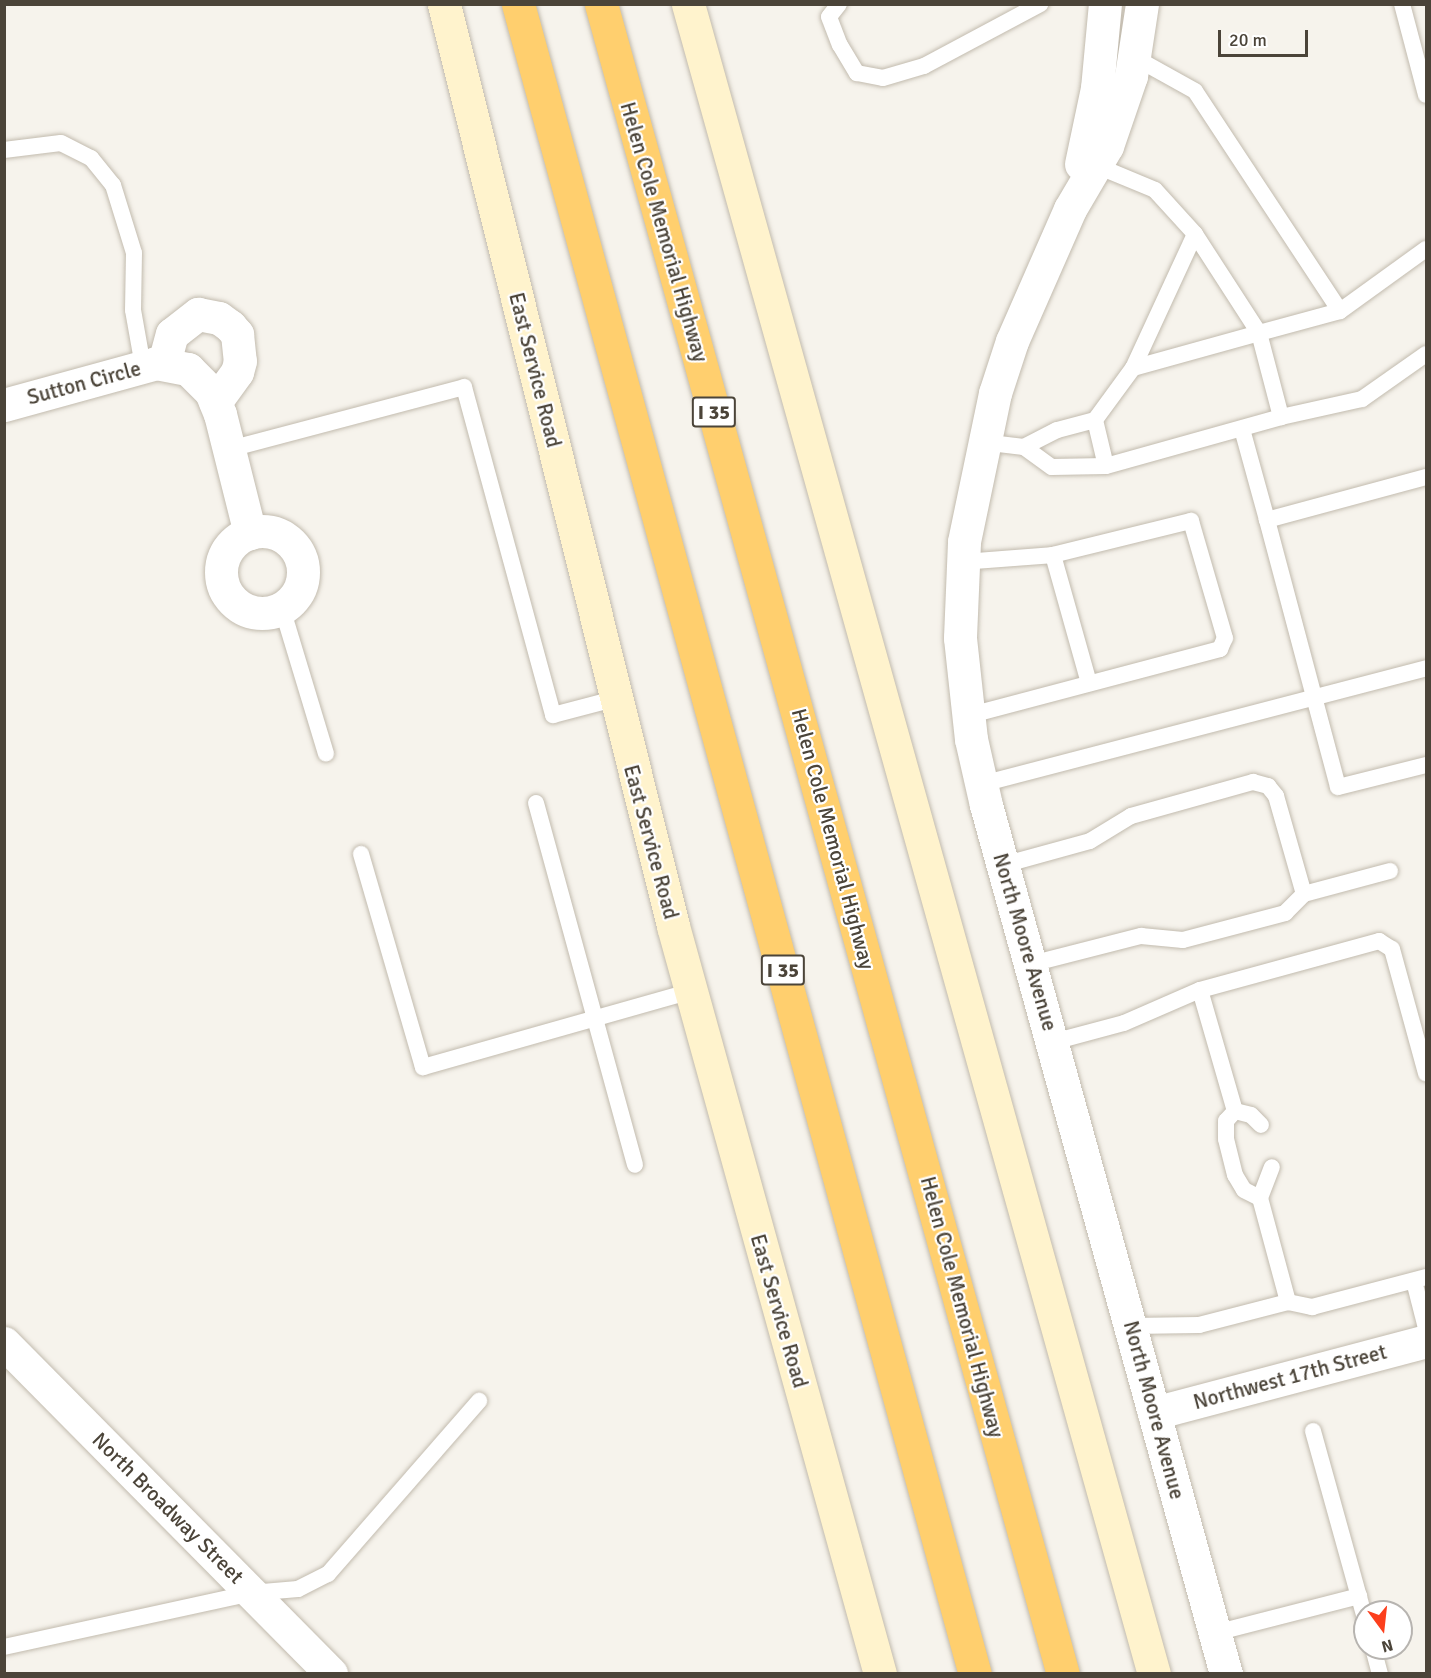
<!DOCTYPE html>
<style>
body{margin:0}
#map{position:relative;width:1431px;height:1678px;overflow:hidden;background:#f6f3ec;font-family:Signika,sans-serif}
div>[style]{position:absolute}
.roads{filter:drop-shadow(0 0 2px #c2bbae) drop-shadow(0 0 2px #c2bbae)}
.service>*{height:16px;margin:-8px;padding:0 8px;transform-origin:8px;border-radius:8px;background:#fff}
.minor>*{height:33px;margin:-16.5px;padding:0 16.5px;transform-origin:16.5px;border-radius:16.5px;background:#fff}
.minor>.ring{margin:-16.5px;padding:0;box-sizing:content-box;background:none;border:33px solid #fff;border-radius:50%}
.tertiary>*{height:33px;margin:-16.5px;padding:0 16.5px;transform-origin:16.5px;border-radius:16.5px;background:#fff}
.secondary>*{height:33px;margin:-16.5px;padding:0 16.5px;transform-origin:16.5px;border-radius:16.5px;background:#fff3cd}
.motorway>*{height:33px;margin:-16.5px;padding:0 16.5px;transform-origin:16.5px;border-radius:16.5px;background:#ffcf6e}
span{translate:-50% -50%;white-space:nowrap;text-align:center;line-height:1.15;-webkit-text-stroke:4.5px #fff;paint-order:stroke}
.shield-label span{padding:2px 4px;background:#fff;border:2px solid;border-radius:4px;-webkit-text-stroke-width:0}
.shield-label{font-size:20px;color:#4b4439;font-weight:700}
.street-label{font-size:21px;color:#4b4439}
.frame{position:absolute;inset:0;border:6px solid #4b4439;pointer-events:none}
.north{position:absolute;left:1353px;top:1600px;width:60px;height:60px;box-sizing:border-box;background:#fff;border:2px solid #b7b4b0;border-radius:50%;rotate:165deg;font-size:16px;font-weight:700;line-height:24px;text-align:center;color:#4b4439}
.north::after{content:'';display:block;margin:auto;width:21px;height:27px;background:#fc3f1d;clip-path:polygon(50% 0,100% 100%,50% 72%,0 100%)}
.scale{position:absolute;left:1218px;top:30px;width:90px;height:27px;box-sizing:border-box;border:3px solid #4b4439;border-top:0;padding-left:8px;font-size:18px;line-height:21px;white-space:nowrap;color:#4b4439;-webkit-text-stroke:4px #fff;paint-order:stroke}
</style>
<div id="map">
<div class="roads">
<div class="service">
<div style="left:839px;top:4px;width:16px;rotate:128deg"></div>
<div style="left:829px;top:17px;width:30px;rotate:69deg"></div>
<div style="left:840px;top:45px;width:33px;rotate:59deg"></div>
<div style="left:857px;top:73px;width:26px;rotate:11deg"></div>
<div style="left:883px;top:78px;width:43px;rotate:-16.3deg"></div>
<div style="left:924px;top:66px;width:132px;rotate:-28.1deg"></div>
<div style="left:1402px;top:4px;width:94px;rotate:75.2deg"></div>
<div style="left:4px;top:150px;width:57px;rotate:-7deg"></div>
<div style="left:61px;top:143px;width:34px;rotate:27deg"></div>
<div style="left:91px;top:158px;width:35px;rotate:51deg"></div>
<div style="left:113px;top:185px;width:71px;rotate:72.8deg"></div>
<div style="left:134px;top:253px;width:57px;rotate:91deg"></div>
<div style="left:133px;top:310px;width:57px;rotate:79.9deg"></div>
<div style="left:1095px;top:165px;width:65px;rotate:22.6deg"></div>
<div style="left:1155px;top:190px;width:59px;rotate:47.7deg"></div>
<div style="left:1195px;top:234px;width:118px;rotate:57.1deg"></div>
<div style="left:1259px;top:333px;width:84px;rotate:-15.2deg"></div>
<div style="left:1340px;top:311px;width:263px;rotate:-123.4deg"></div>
<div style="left:1195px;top:91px;width:70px;rotate:-150.9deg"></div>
<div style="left:1195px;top:234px;width:148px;rotate:114.8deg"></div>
<div style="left:1133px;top:368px;width:131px;rotate:-15.5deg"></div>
<div style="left:1259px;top:333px;width:87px;rotate:75.3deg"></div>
<div style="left:1340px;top:311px;width:106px;rotate:-35.8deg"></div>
<div style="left:1133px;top:368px;width:64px;rotate:126.2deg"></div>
<div style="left:1095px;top:420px;width:39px;rotate:165deg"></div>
<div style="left:1057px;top:430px;width:37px;rotate:153deg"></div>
<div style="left:1024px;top:447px;width:34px;rotate:36deg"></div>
<div style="left:1052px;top:467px;width:54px;rotate:-1.1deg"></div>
<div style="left:1106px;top:466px;width:182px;rotate:-15.6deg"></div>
<div style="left:1281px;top:417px;width:83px;rotate:-12.5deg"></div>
<div style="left:1362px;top:399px;width:78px;rotate:-35.1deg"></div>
<div style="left:1095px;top:420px;width:47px;rotate:76.6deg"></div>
<div style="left:1242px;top:429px;width:94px;rotate:74.6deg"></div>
<div style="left:982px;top:442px;width:42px;rotate:6.8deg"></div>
<div style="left:230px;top:449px;width:242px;rotate:-14.8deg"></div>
<div style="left:464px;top:387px;width:340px;rotate:74.8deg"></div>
<div style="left:553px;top:715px;width:63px;rotate:-14.7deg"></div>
<div style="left:1426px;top:477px;width:165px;rotate:164.9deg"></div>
<div style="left:1267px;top:520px;width:276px;rotate:75.1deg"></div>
<div style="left:1338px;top:787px;width:91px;rotate:-14deg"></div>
<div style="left:962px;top:562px;width:91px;rotate:-4.4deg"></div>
<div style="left:282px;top:608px;width:152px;rotate:73.2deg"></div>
<div style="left:967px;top:716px;width:262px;rotate:-14.8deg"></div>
<div style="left:1220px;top:649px;width:12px;rotate:-66deg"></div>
<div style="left:1225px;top:638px;width:122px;rotate:-106.2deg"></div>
<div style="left:1191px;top:521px;width:142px;rotate:166.2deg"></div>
<div style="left:1053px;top:555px;width:133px;rotate:74.3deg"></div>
<div style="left:982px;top:784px;width:459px;rotate:-14.6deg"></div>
<div style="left:536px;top:803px;width:375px;rotate:74.7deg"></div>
<div style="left:361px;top:854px;width:222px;rotate:73.8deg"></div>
<div style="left:423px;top:1067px;width:279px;rotate:-15.8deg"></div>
<div style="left:1003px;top:865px;width:90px;rotate:-15.4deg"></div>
<div style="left:1090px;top:841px;width:48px;rotate:-31.4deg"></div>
<div style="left:1131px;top:816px;width:127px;rotate:-15.6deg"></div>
<div style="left:1253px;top:782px;width:16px;rotate:15deg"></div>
<div style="left:1268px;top:786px;width:13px;rotate:51deg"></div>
<div style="left:1276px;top:796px;width:102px;rotate:74.1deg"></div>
<div style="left:1031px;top:964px;width:114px;rotate:-14.3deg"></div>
<div style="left:1141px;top:936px;width:42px;rotate:5.4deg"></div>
<div style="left:1183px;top:940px;width:106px;rotate:-14.8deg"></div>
<div style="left:1285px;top:913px;width:27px;rotate:-45deg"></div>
<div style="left:1304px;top:894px;width:89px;rotate:-15deg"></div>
<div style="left:1200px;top:990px;width:126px;rotate:73.9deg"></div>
<div style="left:1235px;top:1111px;width:13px;rotate:132deg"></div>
<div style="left:1226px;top:1121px;width:18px;rotate:90deg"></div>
<div style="left:1226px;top:1139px;width:37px;rotate:76deg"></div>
<div style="left:1235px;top:1175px;width:17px;rotate:59deg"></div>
<div style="left:1244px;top:1190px;width:18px;rotate:27deg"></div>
<div style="left:1260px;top:1198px;width:108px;rotate:74.9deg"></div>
<div style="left:1053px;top:1042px;width:73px;rotate:-15deg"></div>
<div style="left:1124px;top:1023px;width:83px;rotate:-23.5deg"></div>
<div style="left:1200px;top:990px;width:186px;rotate:-15.3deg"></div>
<div style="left:1379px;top:941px;width:15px;rotate:32deg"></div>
<div style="left:1392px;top:949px;width:129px;rotate:74.7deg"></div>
<div style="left:1235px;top:1111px;width:16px;rotate:14deg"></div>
<div style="left:1251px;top:1115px;width:14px;rotate:45deg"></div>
<div style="left:1260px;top:1198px;width:33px;rotate:-69deg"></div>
<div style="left:1414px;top:1281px;width:49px;rotate:75.7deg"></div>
<div style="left:1131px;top:1326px;width:68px;rotate:-0.8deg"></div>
<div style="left:1199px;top:1325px;width:92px;rotate:-14.5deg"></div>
<div style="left:1288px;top:1302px;width:25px;rotate:12deg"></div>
<div style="left:1312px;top:1307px;width:118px;rotate:-14.7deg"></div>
<div style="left:1313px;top:1431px;width:194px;rotate:74.5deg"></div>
<div style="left:1215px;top:1633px;width:149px;rotate:-14.4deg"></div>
<div style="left:4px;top:1647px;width:253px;rotate:-12.3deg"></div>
<div style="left:251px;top:1593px;width:47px;rotate:-4.9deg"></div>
<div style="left:298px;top:1589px;width:34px;rotate:-27deg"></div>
<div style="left:328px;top:1574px;width:230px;rotate:-48.9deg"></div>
<div style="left:1373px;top:1648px;width:27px;rotate:75deg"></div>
</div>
<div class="minor">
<div style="left:164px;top:363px;width:30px;rotate:-75deg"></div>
<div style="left:172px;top:334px;width:33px;rotate:-38deg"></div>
<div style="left:198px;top:314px;width:21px;rotate:11deg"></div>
<div style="left:219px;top:318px;width:14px;rotate:36deg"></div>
<div style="left:230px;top:326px;width:11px;rotate:49deg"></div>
<div style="left:237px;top:334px;width:27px;rotate:84deg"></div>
<div style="left:240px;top:361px;width:11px;rotate:105deg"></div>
<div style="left:237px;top:372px;width:37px;rotate:126deg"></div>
<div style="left:4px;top:405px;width:158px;rotate:-15.4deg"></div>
<div style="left:156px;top:363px;width:33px;rotate:11deg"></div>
<div style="left:188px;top:369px;width:33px;rotate:45deg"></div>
<div style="left:211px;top:392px;width:24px;rotate:68deg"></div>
<div style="left:220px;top:414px;width:123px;rotate:75.9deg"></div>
<div class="ring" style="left:221px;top:531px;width:49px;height:49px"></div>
<div style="left:1154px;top:1413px;width:281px;rotate:-14.8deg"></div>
</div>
<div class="tertiary">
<div style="left:1142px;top:4px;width:73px;rotate:98.7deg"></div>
<div style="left:1131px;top:76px;width:74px;rotate:108.9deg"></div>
<div style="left:1107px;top:146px;width:73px;rotate:120.4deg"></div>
<div style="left:1070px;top:209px;width:144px;rotate:113.7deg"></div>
<div style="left:1012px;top:341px;width:55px;rotate:108.1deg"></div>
<div style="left:995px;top:393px;width:152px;rotate:101.8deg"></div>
<div style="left:964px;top:542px;width:96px;rotate:92.4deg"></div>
<div style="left:960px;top:638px;width:102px;rotate:83.8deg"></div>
<div style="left:971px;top:739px;width:68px;rotate:77.2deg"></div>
<div style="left:986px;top:805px;width:902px;rotate:74.56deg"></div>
<div style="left:1081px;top:164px;width:78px;rotate:-78.1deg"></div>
<div style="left:1097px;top:88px;width:84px;rotate:-84.6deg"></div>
<div style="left:4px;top:1343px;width:465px;rotate:45.3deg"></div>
</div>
<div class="secondary">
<div style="left:444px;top:4px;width:950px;rotate:76.05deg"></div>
<div style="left:673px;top:926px;width:776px;rotate:74.53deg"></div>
<div style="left:688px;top:4px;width:1734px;rotate:74.41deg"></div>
</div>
<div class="motorway">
<div style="left:518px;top:4px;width:1731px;rotate:74.7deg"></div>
<div style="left:601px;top:4px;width:1733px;rotate:74.54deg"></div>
</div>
</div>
<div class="shield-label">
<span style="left:714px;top:412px">I 35</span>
<span style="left:783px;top:970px">I 35</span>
</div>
<div class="street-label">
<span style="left:664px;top:232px;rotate:74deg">Helen Cole Memorial Highway</span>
<span style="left:535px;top:370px;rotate:76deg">East Service Road</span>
<span style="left:84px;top:383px;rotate:-15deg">Sutton Circle</span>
<span style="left:833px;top:839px;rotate:75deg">Helen Cole Memorial Highway</span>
<span style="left:651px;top:842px;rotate:75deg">East Service Road</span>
<span style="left:1025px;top:942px;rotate:74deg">North Moore Avenue</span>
<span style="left:962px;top:1307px;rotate:75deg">Helen Cole Memorial Highway</span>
<span style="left:779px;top:1311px;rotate:74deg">East Service Road</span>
<span style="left:1290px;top:1377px;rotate:-15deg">Northwest 17th Street</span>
<span style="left:1154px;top:1410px;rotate:75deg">North Moore Avenue</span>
<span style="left:168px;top:1508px;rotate:45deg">North Broadway Street</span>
</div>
<div class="frame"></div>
<div class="north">N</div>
<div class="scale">20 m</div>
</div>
